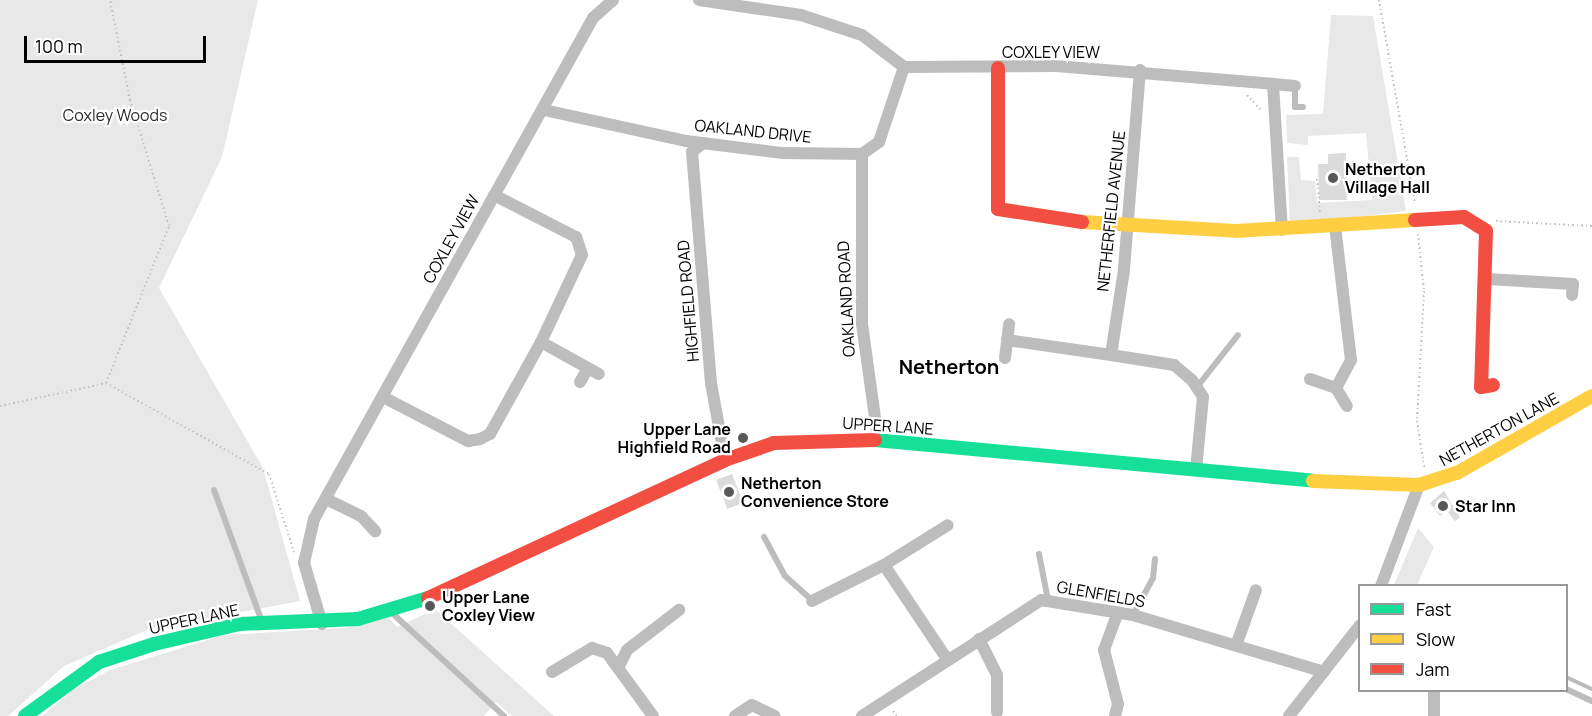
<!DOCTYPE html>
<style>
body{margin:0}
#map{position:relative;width:1592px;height:716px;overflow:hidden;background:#fff;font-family:Manrope,sans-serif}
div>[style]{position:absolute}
.green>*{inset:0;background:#e8e8e8}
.stream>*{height:4px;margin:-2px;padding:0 2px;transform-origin:2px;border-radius:2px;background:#bababa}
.building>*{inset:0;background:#dbdbdb;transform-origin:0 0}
.path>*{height:2px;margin-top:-1px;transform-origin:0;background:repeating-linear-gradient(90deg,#c2c2c2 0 1.5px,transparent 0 4.5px)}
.lane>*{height:6px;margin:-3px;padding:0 3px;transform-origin:3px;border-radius:3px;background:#bdbdbd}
.street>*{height:12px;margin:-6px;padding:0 6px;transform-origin:6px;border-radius:6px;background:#bdbdbd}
.fast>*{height:14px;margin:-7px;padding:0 7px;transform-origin:7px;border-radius:7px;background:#16e098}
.slow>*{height:14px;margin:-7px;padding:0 7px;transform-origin:7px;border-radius:7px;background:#ffcf43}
.jam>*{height:14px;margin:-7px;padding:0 7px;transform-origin:7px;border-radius:7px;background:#f24e42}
.dots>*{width:16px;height:16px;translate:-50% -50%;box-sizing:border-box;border:3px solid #fff;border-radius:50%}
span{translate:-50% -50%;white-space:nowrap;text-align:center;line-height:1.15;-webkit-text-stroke:4.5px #fff;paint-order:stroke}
.street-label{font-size:16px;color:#000}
.park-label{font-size:16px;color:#2c2c2c}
.poi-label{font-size:16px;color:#000;font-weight:700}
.left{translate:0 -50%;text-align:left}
.right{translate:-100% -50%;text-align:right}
.quarter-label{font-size:20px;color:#000;font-weight:700}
.legend{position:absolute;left:1358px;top:584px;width:210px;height:108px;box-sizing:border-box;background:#fff;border:2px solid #999;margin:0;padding:8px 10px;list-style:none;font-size:18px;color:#000}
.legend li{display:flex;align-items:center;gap:12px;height:30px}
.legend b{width:30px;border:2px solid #999}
.scale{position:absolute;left:24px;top:36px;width:182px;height:27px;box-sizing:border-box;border:3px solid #000;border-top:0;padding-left:8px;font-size:18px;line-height:21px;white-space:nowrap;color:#000;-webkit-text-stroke:4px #fff;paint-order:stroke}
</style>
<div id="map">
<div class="green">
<div style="clip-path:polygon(0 0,258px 0,222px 157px,159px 288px,263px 468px,300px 601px,147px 630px,64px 666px,8px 716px,0 716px)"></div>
<div style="clip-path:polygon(1331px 15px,1373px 16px,1406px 211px,1290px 225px,1287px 157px,1299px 157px,1301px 180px,1315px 181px,1317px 203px,1372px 200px,1366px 133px,1308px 136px,1308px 145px,1287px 143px,1286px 115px,1323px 114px)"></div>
<div style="clip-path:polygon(1418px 528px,1434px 547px,1417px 585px,1394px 585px)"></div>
<div style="clip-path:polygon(435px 609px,554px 716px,512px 716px,496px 702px,484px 716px,42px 716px,74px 689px,110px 670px,224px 635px,344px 628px,388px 617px,397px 627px)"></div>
</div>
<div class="stream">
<div style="left:1566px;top:677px;width:29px;rotate:25deg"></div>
</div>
<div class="building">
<div style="clip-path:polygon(1346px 153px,1347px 200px,1319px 200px,1318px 164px,1328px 164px,1328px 154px)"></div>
<div style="left:732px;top:474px;width:31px;height:17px;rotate:69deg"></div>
<div style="clip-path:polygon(1444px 491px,1460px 517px,1455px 521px,1447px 511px,1440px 516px,1430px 503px)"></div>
</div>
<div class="path">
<div style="left:1379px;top:0;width:207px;rotate:80deg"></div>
<div style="left:1247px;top:95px;width:21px;rotate:47deg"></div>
<div style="left:1317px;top:179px;width:33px;rotate:85deg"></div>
<div style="left:1496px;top:221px;width:96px;rotate:3deg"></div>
<div style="left:1418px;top:234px;width:57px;rotate:84deg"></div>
<div style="left:1424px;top:291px;width:130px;rotate:93.1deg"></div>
<div style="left:1417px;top:421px;width:47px;rotate:81.3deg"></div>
<div style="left:106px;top:383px;width:187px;rotate:29.2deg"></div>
<div style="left:269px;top:474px;width:82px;rotate:72.2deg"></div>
<div style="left:0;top:406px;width:108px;rotate:-12.2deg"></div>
<div style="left:106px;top:383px;width:169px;rotate:-68.1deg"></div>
<div style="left:169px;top:226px;width:132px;rotate:-107.2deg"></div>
<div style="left:130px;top:100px;width:102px;rotate:-101.3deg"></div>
<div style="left:893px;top:711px;width:6px;rotate:51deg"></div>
</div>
<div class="lane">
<div style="left:1295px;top:86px;width:21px;rotate:90deg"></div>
<div style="left:1295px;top:107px;width:8px"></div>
<div style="left:1197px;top:387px;width:66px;rotate:-51.7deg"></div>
<div style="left:214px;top:490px;width:140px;rotate:70deg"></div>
<div style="left:764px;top:537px;width:44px;rotate:61.7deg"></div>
<div style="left:785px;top:576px;width:36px;rotate:42deg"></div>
<div style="left:1039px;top:554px;width:47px;rotate:78.9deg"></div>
<div style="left:392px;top:613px;width:152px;rotate:42.6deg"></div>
<div style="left:1133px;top:615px;width:42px;rotate:-61.6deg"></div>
<div style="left:1153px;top:578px;width:19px;rotate:-84deg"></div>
<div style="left:1566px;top:689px;width:29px;rotate:25deg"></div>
</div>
<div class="street">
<div style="left:699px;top:0;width:103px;rotate:8.4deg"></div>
<div style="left:801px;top:15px;width:64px;rotate:18.2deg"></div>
<div style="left:862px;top:35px;width:53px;rotate:37.3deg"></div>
<div style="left:904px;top:67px;width:152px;rotate:-0.4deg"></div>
<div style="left:1056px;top:66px;width:218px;rotate:4.7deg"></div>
<div style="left:1273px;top:84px;width:146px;rotate:86.5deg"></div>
<div style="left:1140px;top:70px;width:201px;rotate:94.6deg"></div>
<div style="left:1124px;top:270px;width:86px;rotate:98.7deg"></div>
<div style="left:1111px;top:355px;width:64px;rotate:9deg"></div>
<div style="left:1174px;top:365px;width:23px;rotate:40deg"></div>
<div style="left:1192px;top:380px;width:20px;rotate:57deg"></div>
<div style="left:1203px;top:397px;width:73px;rotate:95.5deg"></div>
<div style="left:1273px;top:84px;width:22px;rotate:5deg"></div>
<div style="left:544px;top:110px;width:145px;rotate:12.3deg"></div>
<div style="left:686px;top:141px;width:98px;rotate:7.1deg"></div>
<div style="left:783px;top:153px;width:79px;rotate:0.7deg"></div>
<div style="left:862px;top:154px;width:21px;rotate:-35deg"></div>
<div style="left:879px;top:142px;width:79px;rotate:-71.6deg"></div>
<div style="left:703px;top:143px;width:14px;rotate:141deg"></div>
<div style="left:692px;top:152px;width:232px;rotate:85.3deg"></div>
<div style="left:711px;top:383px;width:78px;rotate:79.7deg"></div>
<div style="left:862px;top:154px;width:170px;rotate:90deg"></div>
<div style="left:862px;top:324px;width:117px;rotate:82.1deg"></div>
<div style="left:1335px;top:226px;width:135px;rotate:83.2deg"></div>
<div style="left:1351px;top:360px;width:32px;rotate:118deg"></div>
<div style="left:1336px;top:388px;width:21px;rotate:59deg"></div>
<div style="left:1487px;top:279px;width:86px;rotate:3.3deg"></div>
<div style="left:1573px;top:284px;width:11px;rotate:95deg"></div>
<div style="left:1007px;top:340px;width:105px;rotate:8.2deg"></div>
<div style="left:541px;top:342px;width:66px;rotate:28.9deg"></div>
<div style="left:1005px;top:358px;width:34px;rotate:-83deg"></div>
<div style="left:1310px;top:379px;width:28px;rotate:19deg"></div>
<div style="left:580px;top:382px;width:16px;rotate:-60deg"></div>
<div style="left:383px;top:397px;width:96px;rotate:27.4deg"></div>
<div style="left:468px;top:441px;width:12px;rotate:-9deg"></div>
<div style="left:480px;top:439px;width:11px;rotate:-27deg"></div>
<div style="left:490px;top:434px;width:105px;rotate:-61deg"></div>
<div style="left:541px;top:342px;width:96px;rotate:-64.8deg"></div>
<div style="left:582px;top:255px;width:19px;rotate:-108deg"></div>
<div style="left:576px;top:237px;width:92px;rotate:-152.9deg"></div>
<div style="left:326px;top:499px;width:39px;rotate:26deg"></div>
<div style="left:361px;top:516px;width:21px;rotate:47deg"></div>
<div style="left:1381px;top:586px;width:108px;rotate:-69.4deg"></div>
<div style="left:812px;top:601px;width:80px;rotate:-26.6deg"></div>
<div style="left:322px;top:624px;width:64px;rotate:-106.4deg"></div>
<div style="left:304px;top:563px;width:45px;rotate:-77.2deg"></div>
<div style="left:314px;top:519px;width:573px;rotate:-60.89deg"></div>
<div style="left:593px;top:18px;width:27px;rotate:-42deg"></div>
<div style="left:979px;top:639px;width:40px;rotate:63.4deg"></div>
<div style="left:997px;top:675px;width:37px;rotate:90deg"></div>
<div style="left:1237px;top:643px;width:56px;rotate:-70.3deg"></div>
<div style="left:947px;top:659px;width:113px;rotate:-123.8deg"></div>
<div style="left:884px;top:565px;width:75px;rotate:-32deg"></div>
<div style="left:619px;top:666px;width:18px;rotate:-63deg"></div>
<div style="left:627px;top:650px;width:66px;rotate:-37.6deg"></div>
<div style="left:552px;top:672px;width:47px;rotate:-31deg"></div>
<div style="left:592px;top:648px;width:16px;rotate:18deg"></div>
<div style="left:607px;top:653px;width:78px;rotate:53.9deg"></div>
<div style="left:1434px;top:690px;width:26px;rotate:90deg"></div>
<div style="left:735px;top:716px;width:20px;rotate:-33deg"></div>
<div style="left:752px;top:705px;width:25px;rotate:26deg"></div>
<div style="left:862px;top:716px;width:213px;rotate:-32.9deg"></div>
<div style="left:1041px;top:600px;width:93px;rotate:9.3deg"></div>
<div style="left:1133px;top:615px;width:199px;rotate:16.6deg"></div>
<div style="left:1115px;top:716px;width:12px;rotate:-76deg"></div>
<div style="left:1118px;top:704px;width:56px;rotate:-104.5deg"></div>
<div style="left:1104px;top:650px;width:40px;rotate:-69.8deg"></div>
<div style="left:1289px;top:716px;width:115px;rotate:-52deg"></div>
</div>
<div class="fast">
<div style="left:875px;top:440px;width:440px;rotate:5.3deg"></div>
<div style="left:25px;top:716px;width:92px;rotate:-36.1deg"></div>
<div style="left:99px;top:662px;width:58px;rotate:-18.1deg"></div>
<div style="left:154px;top:644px;width:87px;rotate:-13.2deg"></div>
<div style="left:239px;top:624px;width:119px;rotate:-2.4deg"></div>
<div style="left:358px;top:619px;width:73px;rotate:-16.7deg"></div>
</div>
<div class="slow">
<div style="left:1082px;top:222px;width:154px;rotate:3.3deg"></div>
<div style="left:1236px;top:231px;width:179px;rotate:-3.5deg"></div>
<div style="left:1313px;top:481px;width:106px;rotate:2.2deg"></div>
<div style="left:1419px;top:485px;width:40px;rotate:-18deg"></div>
<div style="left:1457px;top:473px;width:155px;rotate:-29.7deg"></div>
</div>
<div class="jam">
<div style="left:998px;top:68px;width:141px;rotate:90deg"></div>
<div style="left:998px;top:209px;width:85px;rotate:8.8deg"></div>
<div style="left:1415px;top:220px;width:49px;rotate:-3.5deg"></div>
<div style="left:1464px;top:217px;width:26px;rotate:32deg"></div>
<div style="left:1486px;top:231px;width:156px;rotate:91.8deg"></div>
<div style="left:1481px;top:387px;width:12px;rotate:-9deg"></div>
<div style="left:428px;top:598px;width:327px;rotate:-24.9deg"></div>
<div style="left:725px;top:460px;width:52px;rotate:-19.1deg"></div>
<div style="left:774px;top:443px;width:101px;rotate:-1.7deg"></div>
</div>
<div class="dots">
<div style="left:1333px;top:178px;background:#595959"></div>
<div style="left:743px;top:438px;background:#595959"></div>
<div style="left:729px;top:492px;background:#595959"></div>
<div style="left:1443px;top:506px;background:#595959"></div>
<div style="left:430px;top:606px;background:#595959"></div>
</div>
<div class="street-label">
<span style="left:1051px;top:52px">COXLEY VIEW</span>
<span style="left:753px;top:131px;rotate:6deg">OAKLAND DRIVE</span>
<span style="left:1111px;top:211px;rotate:-84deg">NETHERFIELD AVENUE</span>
<span style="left:451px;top:239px;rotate:-61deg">COXLEY VIEW</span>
<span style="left:846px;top:299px;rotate:-93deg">OAKLAND ROAD</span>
<span style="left:688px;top:301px;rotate:-95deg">HIGHFIELD ROAD</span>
<span style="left:888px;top:426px;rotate:4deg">UPPER LANE</span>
<span style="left:1499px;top:429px;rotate:-29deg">NETHERTON LANE</span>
<span style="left:1101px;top:594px;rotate:10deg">GLENFIELDS</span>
<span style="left:194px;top:619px;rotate:-12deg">UPPER LANE</span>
</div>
<div class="park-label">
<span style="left:115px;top:115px">Coxley Woods</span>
</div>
<div class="poi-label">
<span class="left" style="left:1345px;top:178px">Netherton<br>Village Hall</span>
<span class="right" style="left:731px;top:438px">Upper Lane<br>Highfield Road</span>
<span class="left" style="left:741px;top:492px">Netherton<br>Convenience Store</span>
<span class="left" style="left:1455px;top:506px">Star Inn</span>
<span class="left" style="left:442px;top:606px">Upper Lane<br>Coxley View</span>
</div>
<div class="quarter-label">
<span style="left:949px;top:366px">Netherton</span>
</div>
<ul class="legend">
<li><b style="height:8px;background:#16e098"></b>Fast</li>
<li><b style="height:8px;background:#ffcf43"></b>Slow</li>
<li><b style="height:8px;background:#f24e42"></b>Jam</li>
</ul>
<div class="scale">100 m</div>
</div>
